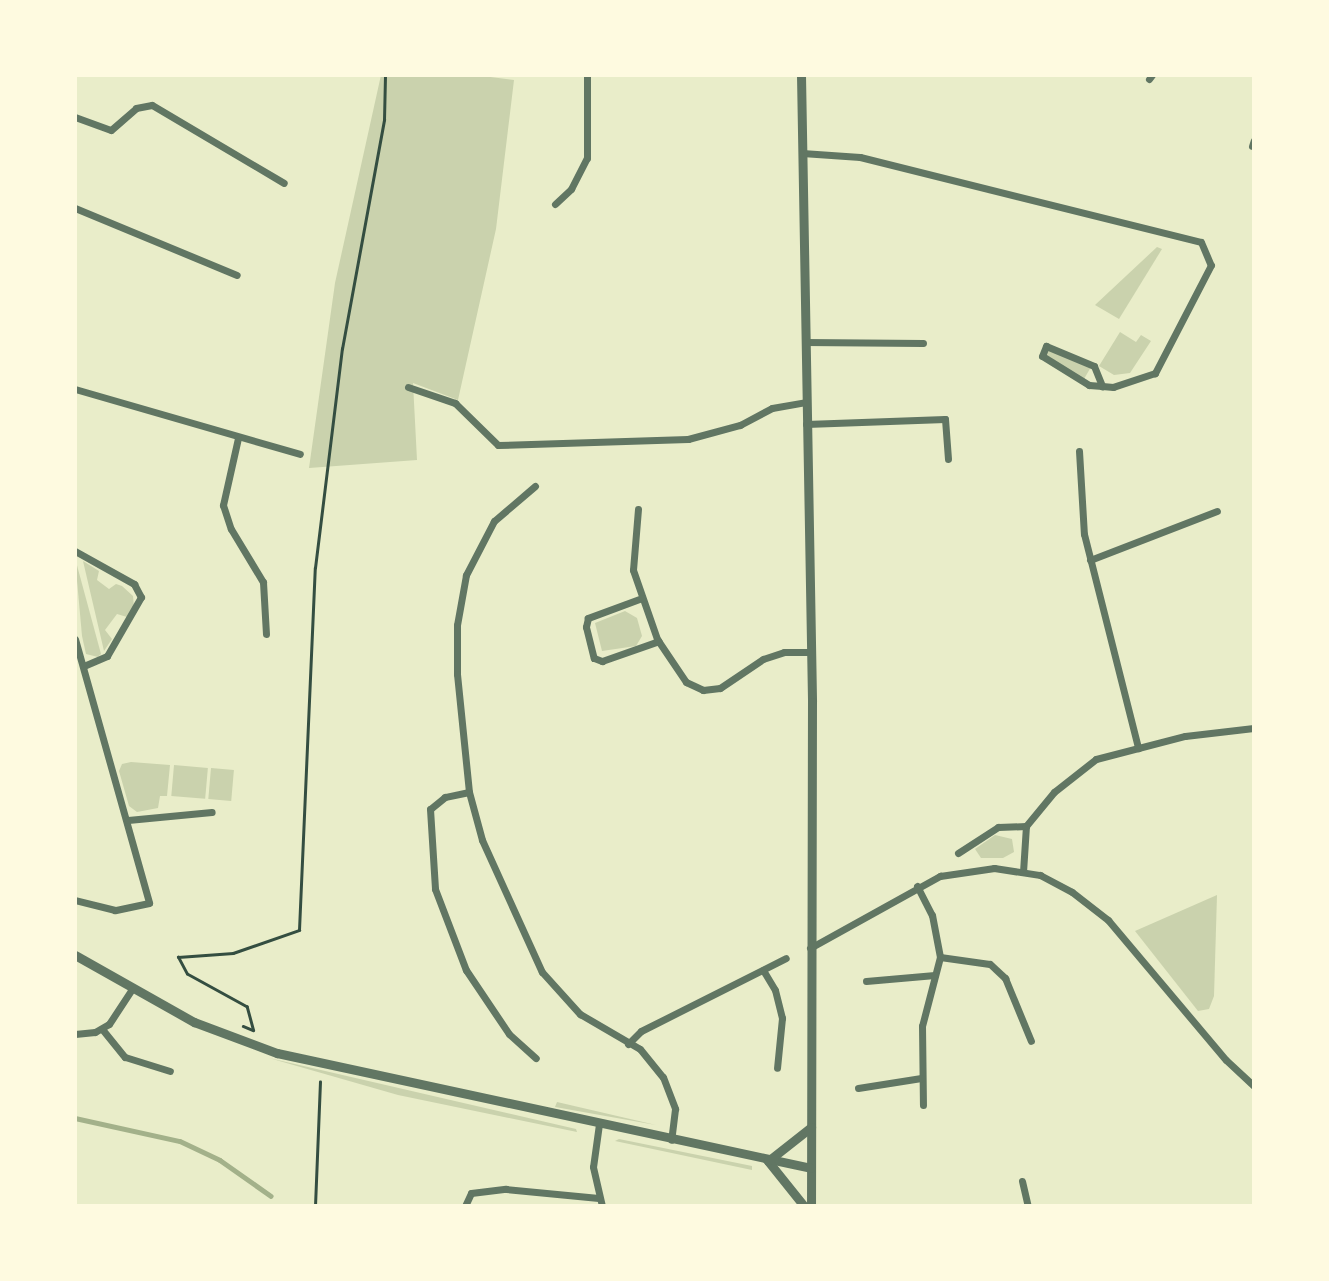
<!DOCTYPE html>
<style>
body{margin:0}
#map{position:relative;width:1329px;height:1281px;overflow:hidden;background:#e9edc9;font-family:Raleway,sans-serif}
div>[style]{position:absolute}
.green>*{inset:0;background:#cad2ad;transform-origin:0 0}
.stream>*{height:4.5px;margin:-2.25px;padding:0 2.25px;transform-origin:2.25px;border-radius:2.25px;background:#a3b18a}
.path>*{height:2.5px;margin:-1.25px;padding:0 1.25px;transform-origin:1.25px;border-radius:1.25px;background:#344e41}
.minor>*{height:7px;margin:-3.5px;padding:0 3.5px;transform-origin:3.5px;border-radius:3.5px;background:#617663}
.tertiary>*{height:9px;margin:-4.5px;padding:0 4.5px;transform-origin:4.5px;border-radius:4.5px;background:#617663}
span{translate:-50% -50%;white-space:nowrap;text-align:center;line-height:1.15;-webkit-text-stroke:7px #fefae0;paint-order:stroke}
.frame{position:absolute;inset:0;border:77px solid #fefae0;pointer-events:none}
</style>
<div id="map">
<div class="green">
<div style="clip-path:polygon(381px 75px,475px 75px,514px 80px,496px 229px,458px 400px,413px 383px,417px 460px,309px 468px,335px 283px)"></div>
<div style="clip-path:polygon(1157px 247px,1162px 249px,1119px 319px,1095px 305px)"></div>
<div style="clip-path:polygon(1120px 332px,1136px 342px,1141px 335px,1151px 341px,1130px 373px,1114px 375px,1099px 366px)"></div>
<div style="clip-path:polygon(1048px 347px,1091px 367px,1084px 379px,1043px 355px)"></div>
<div style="clip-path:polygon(75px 558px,101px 654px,98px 657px,86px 654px,82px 636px)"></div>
<div style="clip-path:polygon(83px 561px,99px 571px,97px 580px,109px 589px,116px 584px,122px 586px,133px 596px,134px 607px,127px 617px,117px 614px,105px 630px,112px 639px,104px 651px)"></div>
<div style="clip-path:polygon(625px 611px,637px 618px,642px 636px,636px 646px,602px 651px,595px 623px)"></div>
<div style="clip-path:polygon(131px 762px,170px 765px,167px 796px,160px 796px,158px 808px,137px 812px,129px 806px,119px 771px,122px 764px)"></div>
<div style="left:174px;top:765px;width:34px;height:31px;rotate:5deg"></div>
<div style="left:211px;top:768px;width:23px;height:31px;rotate:5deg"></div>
<div style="clip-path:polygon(995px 835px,1012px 839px,1014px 852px,1003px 858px,981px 858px,975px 849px)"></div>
<div style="clip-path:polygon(1217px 895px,1214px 996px,1209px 1009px,1198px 1011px,1135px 931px)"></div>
<div style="clip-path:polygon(269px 1058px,576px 1129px,577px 1132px,398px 1095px)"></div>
<div style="clip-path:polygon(557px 1102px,656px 1125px,555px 1107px)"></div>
<div style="clip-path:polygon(619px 1139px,752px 1166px,752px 1170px,615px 1141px)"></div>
</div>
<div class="stream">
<div style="left:75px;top:1118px;width:107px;rotate:12.4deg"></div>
<div style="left:180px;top:1141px;width:44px;rotate:25.4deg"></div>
<div style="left:220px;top:1160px;width:62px;rotate:35.2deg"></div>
</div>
<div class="path">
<div style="left:243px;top:1026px;width:11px;rotate:22deg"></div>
<div style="left:253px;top:1030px;width:24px;rotate:-105deg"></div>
<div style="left:247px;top:1007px;width:68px;rotate:-151.2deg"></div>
<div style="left:187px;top:974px;width:19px;rotate:-118deg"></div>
<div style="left:178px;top:957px;width:55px;rotate:-4.2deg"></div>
<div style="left:233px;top:953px;width:70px;rotate:-19.2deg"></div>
<div style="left:299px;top:930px;width:362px;rotate:-87.5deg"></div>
<div style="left:315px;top:568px;width:221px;rotate:-83deg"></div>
<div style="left:342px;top:349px;width:233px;rotate:-79.6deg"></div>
<div style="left:384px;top:120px;width:45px;rotate:-88.7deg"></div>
<div style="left:315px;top:1206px;width:124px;rotate:-87.7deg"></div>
</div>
<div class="minor">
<div style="left:1149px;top:79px;width:5px;rotate:-53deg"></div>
<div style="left:75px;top:117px;width:38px;rotate:20deg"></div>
<div style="left:111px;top:130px;width:33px;rotate:-41deg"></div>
<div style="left:136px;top:108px;width:16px;rotate:-11deg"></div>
<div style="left:152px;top:105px;width:153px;rotate:30.6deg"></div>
<div style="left:1252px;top:146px;width:6px;rotate:-72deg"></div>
<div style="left:802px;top:153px;width:58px;rotate:3.9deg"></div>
<div style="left:860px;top:157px;width:351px;rotate:14deg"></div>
<div style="left:1201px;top:242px;width:25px;rotate:67deg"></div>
<div style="left:1211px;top:265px;width:122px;rotate:117.4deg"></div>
<div style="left:1155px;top:373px;width:44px;rotate:161.6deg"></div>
<div style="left:1113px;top:387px;width:11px;rotate:-175deg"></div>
<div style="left:1102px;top:386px;width:13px;rotate:-176deg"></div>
<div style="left:1089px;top:385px;width:55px;rotate:-148.3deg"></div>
<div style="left:1042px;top:356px;width:11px;rotate:-68deg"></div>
<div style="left:1046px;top:346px;width:52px;rotate:22.6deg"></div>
<div style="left:1094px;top:366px;width:22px;rotate:68deg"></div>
<div style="left:555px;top:204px;width:22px;rotate:-43deg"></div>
<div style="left:571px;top:189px;width:35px;rotate:-63deg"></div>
<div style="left:587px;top:158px;width:83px;rotate:-90deg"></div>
<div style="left:75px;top:208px;width:175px;rotate:22.5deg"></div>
<div style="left:805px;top:342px;width:118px;rotate:0.5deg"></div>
<div style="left:408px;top:387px;width:50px;rotate:18.8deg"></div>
<div style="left:455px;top:403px;width:60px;rotate:44.3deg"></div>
<div style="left:498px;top:445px;width:190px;rotate:-1.8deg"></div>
<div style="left:688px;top:439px;width:54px;rotate:-15.1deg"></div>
<div style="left:740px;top:425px;width:36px;rotate:-28deg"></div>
<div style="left:772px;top:408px;width:34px;rotate:-10deg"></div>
<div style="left:75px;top:389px;width:234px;rotate:16.1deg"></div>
<div style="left:806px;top:424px;width:139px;rotate:-2.1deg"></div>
<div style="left:945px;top:419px;width:40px;rotate:85.7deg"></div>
<div style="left:238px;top:438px;width:69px;rotate:102.6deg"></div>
<div style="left:223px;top:505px;width:25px;rotate:72deg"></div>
<div style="left:231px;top:529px;width:62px;rotate:58.9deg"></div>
<div style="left:263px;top:582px;width:52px;rotate:86.7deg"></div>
<div style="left:1079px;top:451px;width:83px;rotate:86.6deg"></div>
<div style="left:1084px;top:534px;width:221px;rotate:75.8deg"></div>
<div style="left:535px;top:486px;width:54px;rotate:139.5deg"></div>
<div style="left:494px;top:521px;width:61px;rotate:117.4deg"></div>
<div style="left:466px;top:575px;width:51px;rotate:100.2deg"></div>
<div style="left:457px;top:625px;width:49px;rotate:90deg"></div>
<div style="left:457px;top:674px;width:119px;rotate:84.2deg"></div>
<div style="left:469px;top:792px;width:50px;rotate:74.8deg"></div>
<div style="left:482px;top:840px;width:145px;rotate:65.6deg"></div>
<div style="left:542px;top:972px;width:57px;rotate:47.9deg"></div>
<div style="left:580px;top:1014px;width:69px;rotate:30.3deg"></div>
<div style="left:640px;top:1049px;width:36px;rotate:51deg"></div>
<div style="left:663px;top:1077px;width:34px;rotate:69deg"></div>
<div style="left:675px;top:1109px;width:31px;rotate:97deg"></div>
<div style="left:638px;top:509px;width:61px;rotate:94.7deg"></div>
<div style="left:633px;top:570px;width:73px;rotate:70.8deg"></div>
<div style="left:657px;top:639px;width:52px;rotate:56deg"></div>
<div style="left:686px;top:682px;width:19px;rotate:25deg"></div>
<div style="left:703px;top:690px;width:17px;rotate:-7deg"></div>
<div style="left:720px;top:688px;width:52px;rotate:-34deg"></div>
<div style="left:763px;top:659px;width:22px;rotate:-18deg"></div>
<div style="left:784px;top:652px;width:27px"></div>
<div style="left:75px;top:551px;width:68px;rotate:29.2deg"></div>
<div style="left:134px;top:584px;width:15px;rotate:62deg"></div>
<div style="left:141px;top:597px;width:68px;rotate:120deg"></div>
<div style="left:107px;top:656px;width:26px;rotate:157deg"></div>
<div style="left:1090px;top:560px;width:136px;rotate:-21.1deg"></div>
<div style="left:642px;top:598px;width:58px;rotate:159.7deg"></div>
<div style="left:588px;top:618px;width:9px;rotate:103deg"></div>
<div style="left:586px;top:627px;width:32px;rotate:76deg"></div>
<div style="left:594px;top:658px;width:9px;rotate:21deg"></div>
<div style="left:602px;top:661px;width:60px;rotate:-19.3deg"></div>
<div style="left:75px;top:639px;width:274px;rotate:74.3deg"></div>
<div style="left:149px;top:903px;width:35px;rotate:168deg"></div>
<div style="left:115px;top:910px;width:41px;rotate:-166deg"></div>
<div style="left:469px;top:792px;width:25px;rotate:168deg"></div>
<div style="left:445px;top:797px;width:19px;rotate:141deg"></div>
<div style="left:430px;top:809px;width:80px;rotate:86.4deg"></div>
<div style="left:435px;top:889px;width:87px;rotate:69.1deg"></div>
<div style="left:466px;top:970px;width:77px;rotate:56.1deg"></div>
<div style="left:509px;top:1034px;width:36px;rotate:42deg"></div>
<div style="left:128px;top:820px;width:84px;rotate:-5.4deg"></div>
<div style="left:958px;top:853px;width:48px;rotate:-33deg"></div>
<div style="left:998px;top:827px;width:28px;rotate:-2deg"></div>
<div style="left:1023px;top:872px;width:46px;rotate:-86.3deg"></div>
<div style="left:1026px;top:826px;width:44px;rotate:-50.5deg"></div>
<div style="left:1054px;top:792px;width:53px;rotate:-38.2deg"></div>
<div style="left:1096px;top:759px;width:92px;rotate:-14.5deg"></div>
<div style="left:1185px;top:736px;width:69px;rotate:-6.6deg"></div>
<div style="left:917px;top:886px;width:33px;rotate:63deg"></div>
<div style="left:932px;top:915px;width:43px;rotate:79.2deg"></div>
<div style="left:940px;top:957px;width:71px;rotate:104.6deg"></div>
<div style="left:922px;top:1026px;width:79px;rotate:89.3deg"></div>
<div style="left:810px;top:948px;width:149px;rotate:-29deg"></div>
<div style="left:940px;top:876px;width:55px;rotate:-8.4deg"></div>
<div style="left:994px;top:868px;width:47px;rotate:8.7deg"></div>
<div style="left:1040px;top:875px;width:36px;rotate:28deg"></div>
<div style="left:1072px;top:892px;width:46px;rotate:37.9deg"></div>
<div style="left:1108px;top:920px;width:183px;rotate:49.9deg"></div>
<div style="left:1226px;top:1060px;width:38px;rotate:43deg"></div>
<div style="left:940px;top:957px;width:50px;rotate:8deg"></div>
<div style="left:990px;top:964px;width:21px;rotate:43deg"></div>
<div style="left:1005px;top:978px;width:68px;rotate:67.6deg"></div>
<div style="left:763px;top:970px;width:23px;rotate:59deg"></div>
<div style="left:775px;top:990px;width:29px;rotate:76deg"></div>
<div style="left:782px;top:1018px;width:50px;rotate:95.7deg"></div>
<div style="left:866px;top:981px;width:69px;rotate:-5deg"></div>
<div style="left:102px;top:1029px;width:36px;rotate:51deg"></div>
<div style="left:125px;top:1057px;width:47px;rotate:17.3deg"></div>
<div style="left:75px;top:1034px;width:20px;rotate:-6deg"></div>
<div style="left:95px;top:1032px;width:16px;rotate:-30deg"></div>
<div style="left:109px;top:1024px;width:42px;rotate:-56.7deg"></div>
<div style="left:628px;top:1044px;width:18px;rotate:-45deg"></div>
<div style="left:641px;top:1031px;width:162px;rotate:-26.7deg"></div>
<div style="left:858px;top:1088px;width:64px;rotate:-9deg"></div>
<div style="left:599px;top:1124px;width:43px;rotate:97.9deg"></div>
<div style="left:593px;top:1167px;width:40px;rotate:77deg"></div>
<div style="left:1022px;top:1181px;width:26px;rotate:77deg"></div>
<div style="left:465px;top:1206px;width:14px;rotate:-65deg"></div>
<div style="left:471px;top:1193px;width:35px;rotate:-7deg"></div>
<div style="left:506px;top:1189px;width:93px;rotate:5.5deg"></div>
</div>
<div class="tertiary">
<div style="left:801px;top:75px;width:627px;rotate:88.99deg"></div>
<div style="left:812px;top:702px;width:504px;rotate:90.11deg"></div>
<div style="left:75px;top:955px;width:137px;rotate:29.4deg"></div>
<div style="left:194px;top:1022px;width:89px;rotate:20.5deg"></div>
<div style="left:277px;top:1053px;width:546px;rotate:12.15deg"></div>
<div style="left:804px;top:1206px;width:58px;rotate:-128.7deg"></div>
<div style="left:768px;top:1161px;width:55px;rotate:-38.3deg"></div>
</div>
<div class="frame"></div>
</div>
